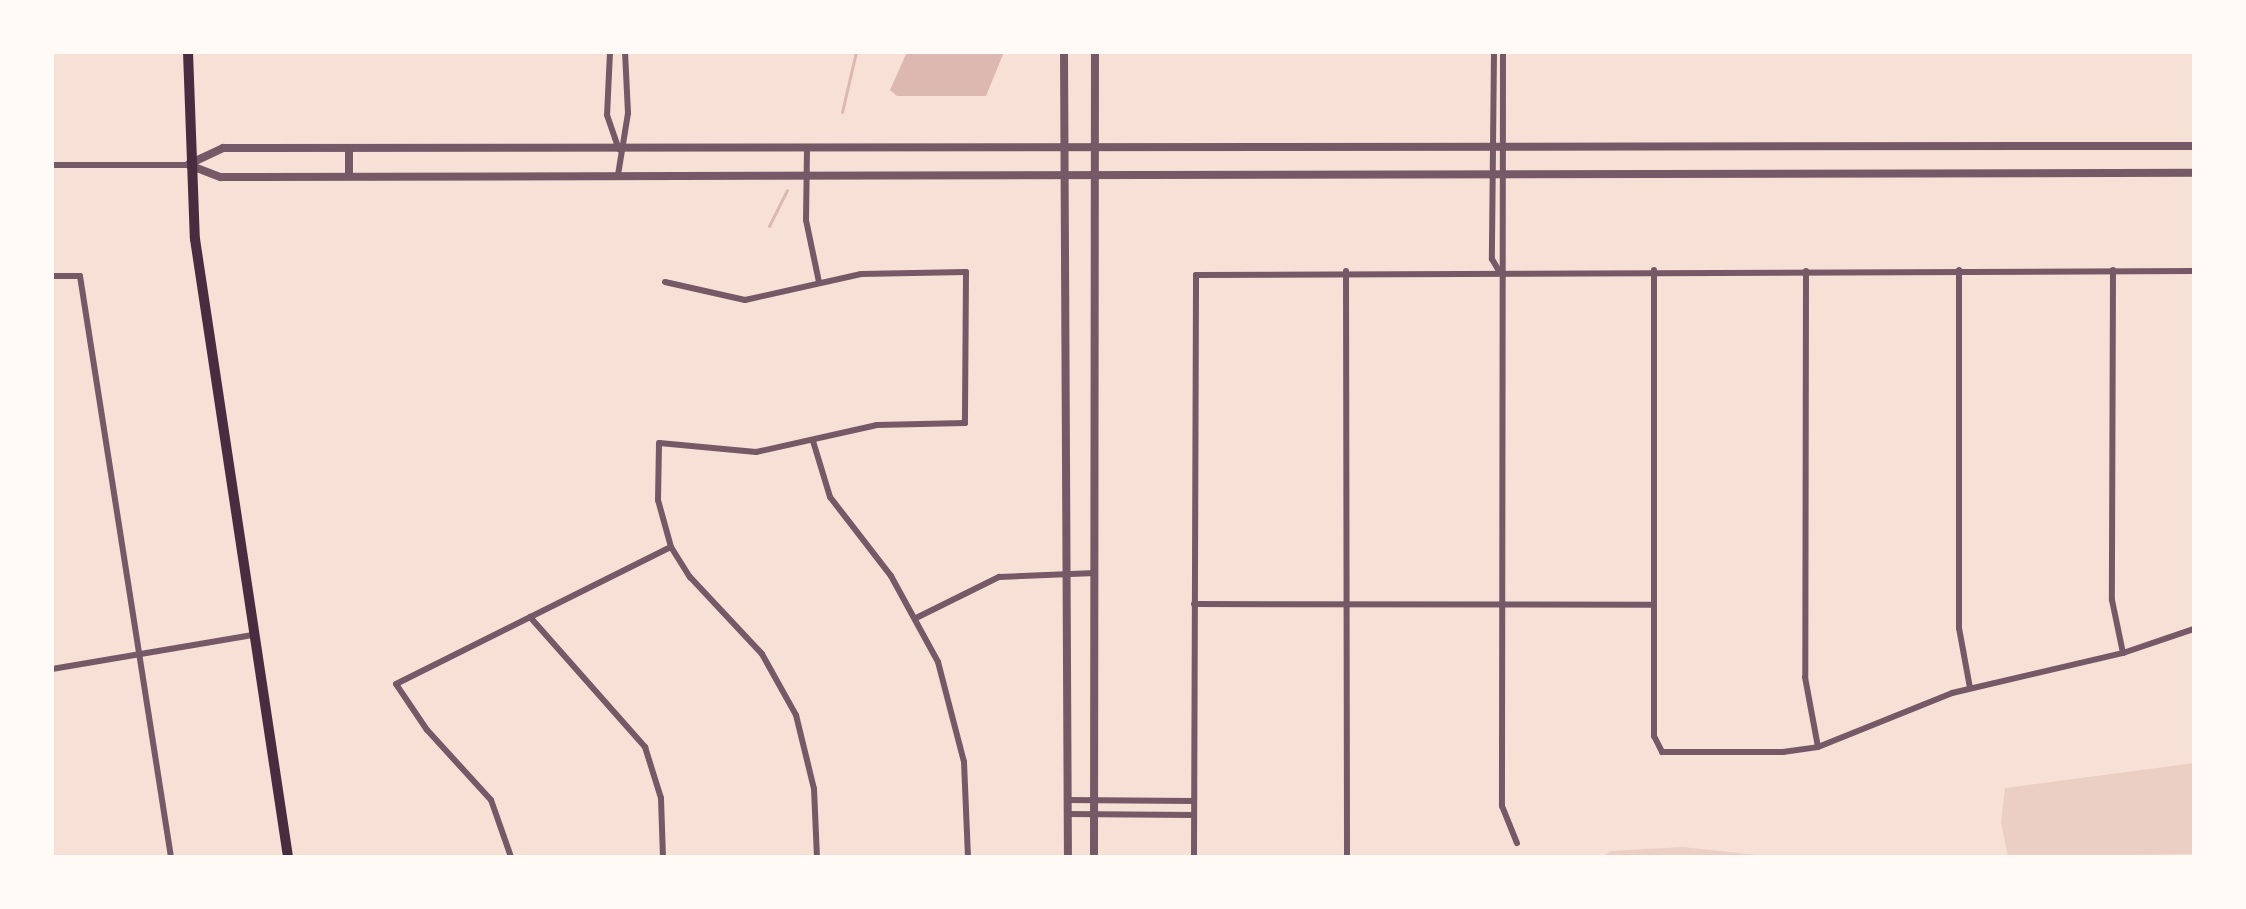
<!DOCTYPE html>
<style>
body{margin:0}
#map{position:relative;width:2246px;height:909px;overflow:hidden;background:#f7e1d7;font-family:"Sofia Sans Condensed",sans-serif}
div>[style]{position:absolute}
.green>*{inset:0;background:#ebcfc5}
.water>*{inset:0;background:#dcb8b0}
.stream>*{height:3px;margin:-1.5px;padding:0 1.5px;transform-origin:1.5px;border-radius:1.5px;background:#dcb8b0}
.minor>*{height:6px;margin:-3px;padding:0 3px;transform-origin:3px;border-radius:3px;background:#755966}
.tertiary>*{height:8px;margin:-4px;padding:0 4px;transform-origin:4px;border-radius:4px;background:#755966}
.primary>*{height:10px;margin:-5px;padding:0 5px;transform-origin:5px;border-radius:5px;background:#4a2c40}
span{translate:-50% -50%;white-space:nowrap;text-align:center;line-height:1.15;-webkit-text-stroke:6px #fffaf5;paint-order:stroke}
.frame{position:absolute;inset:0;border:54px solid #fffaf5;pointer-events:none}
</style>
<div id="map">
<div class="green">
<div style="clip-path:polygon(2194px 763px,2194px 854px,2008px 857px,2001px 822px,2005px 788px)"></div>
<div style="clip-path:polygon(1683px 847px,1775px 857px,1846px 857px,1602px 857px,1611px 851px)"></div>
</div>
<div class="water">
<div style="clip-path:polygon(907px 52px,1004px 52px,986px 96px,897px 96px,890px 90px)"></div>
</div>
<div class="stream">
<div style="left:842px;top:112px;width:62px;rotate:-76.9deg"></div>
<div style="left:769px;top:226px;width:40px;rotate:-63.4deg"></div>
</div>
<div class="minor">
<div style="left:610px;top:52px;width:63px;rotate:92.7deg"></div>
<div style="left:607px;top:115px;width:36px;rotate:71deg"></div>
<div style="left:1494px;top:52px;width:207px;rotate:90.6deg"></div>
<div style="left:1492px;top:259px;width:14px;rotate:60deg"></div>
<div style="left:1503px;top:52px;width:754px;rotate:90.08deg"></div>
<div style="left:1502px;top:806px;width:40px;rotate:68deg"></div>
<div style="left:807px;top:149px;width:71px;rotate:90.8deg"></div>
<div style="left:806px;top:220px;width:63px;rotate:78.2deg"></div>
<div style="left:52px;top:165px;width:136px"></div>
<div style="left:618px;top:175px;width:63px;rotate:-80.8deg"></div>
<div style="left:628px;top:113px;width:61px;rotate:-92.8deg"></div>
<div style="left:1654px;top:270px;width:466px;rotate:90deg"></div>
<div style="left:1654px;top:736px;width:18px;rotate:63deg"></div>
<div style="left:1662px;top:752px;width:121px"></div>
<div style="left:1783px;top:752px;width:35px;rotate:-8deg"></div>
<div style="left:1818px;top:747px;width:144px;rotate:-21.9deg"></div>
<div style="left:1952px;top:693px;width:176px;rotate:-13.2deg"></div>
<div style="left:2123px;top:653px;width:75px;rotate:-18.7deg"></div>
<div style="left:1959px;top:270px;width:358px;rotate:90deg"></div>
<div style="left:1959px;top:628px;width:61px;rotate:79.6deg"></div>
<div style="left:2113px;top:270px;width:330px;rotate:90.2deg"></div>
<div style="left:2112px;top:600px;width:54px;rotate:78.3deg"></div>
<div style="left:1346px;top:271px;width:586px;rotate:89.9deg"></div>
<div style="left:1806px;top:271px;width:406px;rotate:90.1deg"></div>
<div style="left:1805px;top:677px;width:71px;rotate:79.5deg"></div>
<div style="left:52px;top:276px;width:28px"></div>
<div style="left:80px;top:276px;width:588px;rotate:81.1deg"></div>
<div style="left:665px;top:282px;width:82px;rotate:12.7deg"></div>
<div style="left:745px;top:300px;width:119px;rotate:-12.6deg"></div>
<div style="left:861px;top:274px;width:105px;rotate:-1.1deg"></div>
<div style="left:966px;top:272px;width:151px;rotate:90.4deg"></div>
<div style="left:965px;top:423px;width:88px;rotate:178.7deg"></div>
<div style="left:877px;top:425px;width:124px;rotate:167.4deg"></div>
<div style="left:756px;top:452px;width:97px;rotate:-174.7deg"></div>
<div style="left:659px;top:443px;width:57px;rotate:91deg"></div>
<div style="left:658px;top:500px;width:49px;rotate:74.5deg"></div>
<div style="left:671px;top:547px;width:36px;rotate:58deg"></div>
<div style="left:690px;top:577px;width:105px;rotate:46.9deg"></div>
<div style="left:762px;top:654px;width:70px;rotate:60.9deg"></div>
<div style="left:796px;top:715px;width:76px;rotate:76.3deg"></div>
<div style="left:814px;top:789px;width:68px;rotate:87.5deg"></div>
<div style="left:813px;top:441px;width:59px;rotate:73.1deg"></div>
<div style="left:830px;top:497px;width:100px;rotate:52.3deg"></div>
<div style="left:891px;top:576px;width:98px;rotate:61.3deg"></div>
<div style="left:938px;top:662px;width:103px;rotate:75.4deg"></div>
<div style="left:964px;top:762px;width:95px;rotate:87.6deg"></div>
<div style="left:1194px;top:604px;width:459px;rotate:0.1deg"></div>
<div style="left:530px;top:617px;width:174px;rotate:48.5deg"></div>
<div style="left:645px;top:747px;width:53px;rotate:72.6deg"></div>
<div style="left:661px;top:798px;width:59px;rotate:88.1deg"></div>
<div style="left:916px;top:618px;width:93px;rotate:-26.3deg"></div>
<div style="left:999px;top:577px;width:96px;rotate:-2.4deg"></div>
<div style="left:52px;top:669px;width:205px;rotate:-9.6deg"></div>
<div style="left:1067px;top:800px;width:127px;rotate:0.5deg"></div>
<div style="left:1067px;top:814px;width:127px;rotate:0.5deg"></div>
<div style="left:511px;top:857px;width:60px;rotate:-109.3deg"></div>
<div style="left:491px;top:800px;width:95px;rotate:-132.4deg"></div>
<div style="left:427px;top:730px;width:55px;rotate:-124deg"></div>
<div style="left:396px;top:684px;width:307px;rotate:-26.5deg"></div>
<div style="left:1194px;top:857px;width:582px;rotate:-89.8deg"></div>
<div style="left:1196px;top:275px;width:998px;rotate:-0.23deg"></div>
</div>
<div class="tertiary">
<div style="left:1064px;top:52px;width:805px;rotate:89.72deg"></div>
<div style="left:349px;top:148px;width:28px;rotate:90deg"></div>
<div style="left:189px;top:164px;width:38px;rotate:-25deg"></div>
<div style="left:223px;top:148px;width:1971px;rotate:-0.06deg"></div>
<div style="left:189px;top:165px;width:34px;rotate:21deg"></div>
<div style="left:221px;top:177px;width:1973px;rotate:-0.12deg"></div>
<div style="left:1094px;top:857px;width:805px;rotate:-89.93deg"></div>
</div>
<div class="primary">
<div style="left:188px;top:52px;width:187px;rotate:87.9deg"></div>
<div style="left:195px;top:239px;width:625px;rotate:81.44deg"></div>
</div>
<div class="frame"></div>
</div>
